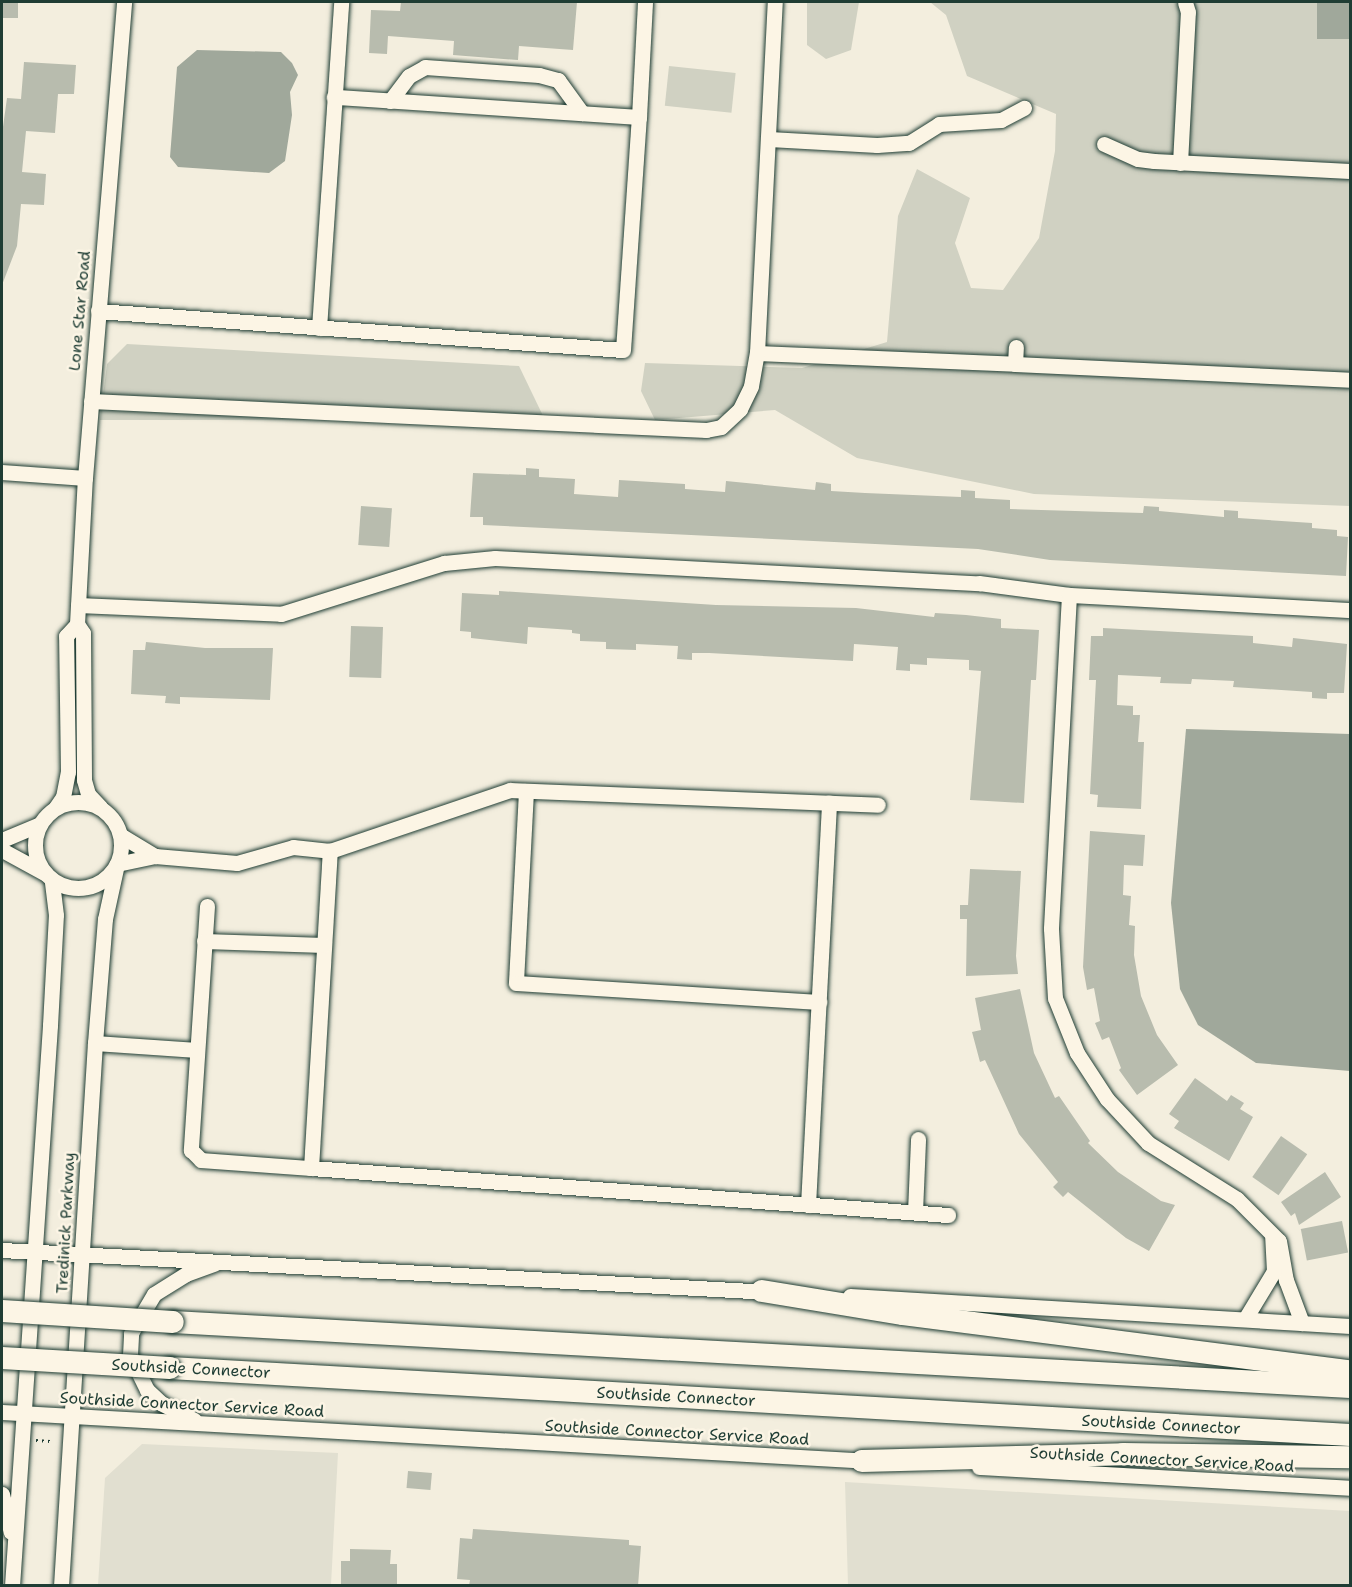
<!DOCTYPE html>
<style>
body{margin:0}
#map{position:relative;width:1352px;height:1587px;overflow:hidden;background:#f3eede;font-family:"Shantell Sans",sans-serif}
div>[style]{position:absolute}
.built>*{inset:0;background:#e1dfd0}
.green>*{inset:0;background:#d0d1c2;transform-origin:0 0}
.water>*{inset:0;background:#a0a89b;transform-origin:0 0}
.building>*{inset:0;background:#b8bcae;transform-origin:0 0}
.path>*{height:3px;margin-top:-1.5px;transform-origin:0;background:repeating-linear-gradient(90deg,#1f3d34 0 1.5px,transparent 0 6px)}
.roads{filter:drop-shadow(0 0 2px #1f3d34) drop-shadow(0 0 2px #1f3d34)}
.minor>*{height:15px;margin:-7.5px;padding:0 7.5px;transform-origin:7.5px;border-radius:7.5px;background:#fcf5e5}
.minor>.ring{margin:-7.5px;padding:0;box-sizing:content-box;background:none;border:15px solid #fcf5e5;border-radius:50%}
.highway>*{height:22px;margin:-11px;padding:0 11px;transform-origin:11px;border-radius:11px;background:#fcf5e5}
.bridges{filter:drop-shadow(0 0 2px #1f3d34) drop-shadow(0 0 2px #1f3d34)}
.highway-bridge>*{height:22px;margin:-11px;padding:0 11px;transform-origin:11px;border-radius:11px;background:#fcf5e5}
span{translate:-50% -50%;white-space:nowrap;text-align:center;line-height:1.15;-webkit-text-stroke:5px #fcf5e5;paint-order:stroke}
.street-label{font-size:16px;color:#1f3d34}
.frame{position:absolute;inset:0;border:3px solid #1f3d34;pointer-events:none}
</style>
<div id="map">
<div class="built">
<div style="clip-path:polygon(142px 1444px,338px 1453px,331px 1585px,98px 1585px,105px 1478px)"></div>
<div style="clip-path:polygon(845px 1482px,1350px 1511px,1350px 1585px,848px 1585px)"></div>
</div>
<div class="green">
<div style="clip-path:polygon(807px 2px,859px 2px,851px 50px,826px 59px,807px 45px)"></div>
<div style="clip-path:polygon(930px 2px,1350px 2px,1350px 506px,1034px 494px,857px 458px,775px 410px,655px 420px,641px 391px,645px 363px,802px 368px,887px 342px,898px 216px,917px 169px,970px 198px,955px 243px,971px 288px,1003px 290px,1039px 238px,1055px 151px,1056px 114px,967px 76px,946px 15px)"></div>
<div style="left:669px;top:66px;width:67px;height:40px;rotate:6deg"></div>
<div style="clip-path:polygon(127px 344px,519px 366px,545px 420px,100px 420px,107px 364px)"></div>
</div>
<div class="water">
<div style="left:1317px;top:2px;width:33px;height:37px"></div>
<div style="clip-path:polygon(197px 50px,281px 52px,292px 63px,298px 75px,290px 92px,292px 115px,285px 161px,269px 173px,178px 167px,170px 157px,177px 67px)"></div>
<div style="clip-path:polygon(1186px 729px,1350px 734px,1350px 1071px,1256px 1063px,1198px 1025px,1180px 989px,1171px 903px)"></div>
</div>
<div class="building">
<div style="left:2px;top:2px;width:16px;height:16px"></div>
<div style="clip-path:polygon(401px 2px,577px 2px,573px 50px,519px 46px,518px 60px,453px 55px,454px 41px,388px 36px,387px 54px,369px 53px,371px 10px,400px 11px)"></div>
<div style="clip-path:polygon(24px 62px,76px 65px,74px 94px,58px 94px,55px 133px,26px 131px,22px 172px,46px 174px,44px 205px,21px 204px,17px 246px,2px 285px,2px 134px,7px 98px,21px 99px)"></div>
<div style="clip-path:polygon(526px 468px,539px 469px,539px 477px,575px 479px,574px 494px,618px 497px,619px 480px,685px 484px,685px 489px,725px 492px,726px 481px,815px 490px,816px 482px,831px 484px,831px 491px,865px 493px,961px 497px,961px 490px,975px 491px,975px 498px,1010px 500px,1010px 509px,1143px 513px,1144px 506px,1159px 507px,1159px 511px,1224px 517px,1224px 510px,1238px 511px,1238px 518px,1312px 523px,1312px 528px,1337px 530px,1337px 536px,1348px 537px,1346px 576px,1050px 560px,978px 549px,483px 525px,483px 517px,470px 517px,473px 473px,526px 475px)"></div>
<div style="left:361px;top:506px;width:31px;height:39px;rotate:4deg"></div>
<div style="clip-path:polygon(499px 591px,716px 605px,856px 608px,934px 617px,935px 613px,966px 615px,1001px 619px,1001px 628px,1039px 630px,1036px 680px,1031px 680px,1024px 803px,970px 800px,981px 671px,969px 670px,969px 660px,927px 658px,927px 665px,910px 664px,910px 671px,896px 670px,898px 647px,854px 644px,853px 661px,709px 653px,692px 653px,692px 660px,677px 659px,678px 646px,636px 644px,636px 650px,606px 649px,606px 642px,580px 641px,580px 634px,572px 633px,572px 630px,528px 627px,527px 644px,471px 638px,471px 632px,460px 631px,462px 593px,499px 595px)"></div>
<div style="left:351px;top:626px;width:32px;height:51px;rotate:2deg"></div>
<div style="clip-path:polygon(1103px 628px,1253px 636px,1253px 643px,1292px 647px,1293px 638px,1347px 644px,1344px 693px,1327px 693px,1327px 699px,1312px 698px,1312px 692px,1233px 687px,1234px 681px,1192px 679px,1191px 684px,1160px 683px,1161px 677px,1118px 675px,1117px 705px,1133px 706px,1133px 715px,1140px 715px,1138px 742px,1144px 742px,1141px 809px,1097px 807px,1098px 795px,1090px 794px,1096px 680px,1089px 680px,1091px 636px,1103px 636px)"></div>
<div style="clip-path:polygon(146px 642px,205px 648px,273px 648px,270px 700px,180px 697px,180px 704px,165px 703px,166px 696px,131px 694px,133px 650px,145px 650px)"></div>
<div style="clip-path:polygon(1090px 831px,1145px 835px,1143px 866px,1124px 865px,1123px 895px,1131px 896px,1129px 925px,1135px 926px,1134px 955px,1141px 996px,1157px 1035px,1178px 1065px,1137px 1095px,1119px 1070px,1121px 1068px,1109px 1037px,1102px 1040px,1095px 1023px,1100px 1021px,1094px 988px,1087px 990px,1083px 967px)"></div>
<div style="clip-path:polygon(970px 869px,1021px 871px,1016px 956px,1018px 974px,966px 976px,967px 919px,960px 919px,960px 905px,968px 905px)"></div>
<div style="clip-path:polygon(1020px 989px,1034px 1053px,1055px 1098px,1059px 1096px,1090px 1141px,1088px 1143px,1118px 1172px,1161px 1201px,1175px 1205px,1149px 1251px,1126px 1238px,1068px 1192px,1063px 1197px,1053px 1187px,1058px 1182px,1019px 1134px,985px 1060px,980px 1062px,972px 1032px,981px 1030px,975px 998px)"></div>
<div style="clip-path:polygon(1195px 1078px,1227px 1101px,1231px 1095px,1244px 1103px,1240px 1109px,1253px 1117px,1229px 1161px,1174px 1128px,1179px 1121px,1169px 1114px)"></div>
<div style="left:1281px;top:1136px;width:32px;height:50px;rotate:35deg"></div>
<div style="clip-path:polygon(1325px 1172px,1341px 1197px,1299px 1225px,1295px 1213px,1291px 1216px,1281px 1202px)"></div>
<div style="left:1342px;top:1221px;width:32px;height:42px;rotate:79deg"></div>
<div style="left:408px;top:1471px;width:24px;height:17px;rotate:5deg"></div>
<div style="clip-path:polygon(473px 1529px,629px 1540px,629px 1545px,641px 1546px,638px 1586px,469px 1586px,470px 1580px,457px 1579px,460px 1538px,472px 1539px)"></div>
<div style="clip-path:polygon(350px 1549px,391px 1550px,390px 1564px,397px 1564px,397px 1586px,341px 1586px,341px 1561px,350px 1561px)"></div>
</div>
<div class="path">
<div style="left:36px;top:1440px;width:14px;rotate:4deg"></div>
</div>
<div class="roads">
<div class="minor">
<div style="left:390px;top:101px;width:31px;rotate:-53deg"></div>
<div style="left:409px;top:76px;width:18px;rotate:-29deg"></div>
<div style="left:425px;top:67px;width:114px;rotate:4deg"></div>
<div style="left:539px;top:75px;width:20px;rotate:15deg"></div>
<div style="left:558px;top:80px;width:41px;rotate:54deg"></div>
<div style="left:639px;top:117px;width:115px;rotate:-87deg"></div>
<div style="left:769px;top:139px;width:108px;rotate:3.2deg"></div>
<div style="left:877px;top:145px;width:32px;rotate:-4deg"></div>
<div style="left:909px;top:143px;width:36px;rotate:-32deg"></div>
<div style="left:939px;top:124px;width:62px;rotate:-3.7deg"></div>
<div style="left:1001px;top:120px;width:26px;rotate:-28deg"></div>
<div style="left:1104px;top:144px;width:37px;rotate:24deg"></div>
<div style="left:1138px;top:159px;width:16px;rotate:7deg"></div>
<div style="left:1154px;top:161px;width:196px;rotate:2.9deg"></div>
<div style="left:1180px;top:163px;width:151px;rotate:-87deg"></div>
<div style="left:1188px;top:12px;width:10px;rotate:-107deg"></div>
<div style="left:98px;top:311px;width:526px;rotate:4.25deg"></div>
<div style="left:623px;top:350px;width:234px;rotate:-86.1deg"></div>
<div style="left:639px;top:117px;width:306px;rotate:-176.2deg"></div>
<div style="left:319px;top:328px;width:327px;rotate:-86.1deg"></div>
<div style="left:757px;top:353px;width:258px;rotate:2.4deg"></div>
<div style="left:1015px;top:364px;width:17px;rotate:-87deg"></div>
<div style="left:1015px;top:364px;width:335px;rotate:2.7deg"></div>
<div style="left:91px;top:401px;width:616px;rotate:2.7deg"></div>
<div style="left:706px;top:430px;width:15px;rotate:-11deg"></div>
<div style="left:721px;top:427px;width:26px;rotate:-43deg"></div>
<div style="left:740px;top:409px;width:25px;rotate:-64deg"></div>
<div style="left:751px;top:386px;width:34px;rotate:-80deg"></div>
<div style="left:757px;top:353px;width:351px;rotate:-87.1deg"></div>
<div style="left:2px;top:472px;width:83px;rotate:4.1deg"></div>
<div style="left:1069px;top:595px;width:334px;rotate:93.1deg"></div>
<div style="left:1051px;top:929px;width:69px;rotate:86.7deg"></div>
<div style="left:1055px;top:998px;width:59px;rotate:68.2deg"></div>
<div style="left:1077px;top:1053px;width:55px;rotate:56.9deg"></div>
<div style="left:1107px;top:1099px;width:60px;rotate:47deg"></div>
<div style="left:1148px;top:1143px;width:105px;rotate:32.2deg"></div>
<div style="left:1237px;top:1199px;width:59px;rotate:45deg"></div>
<div style="left:1279px;top:1241px;width:40px;rotate:80deg"></div>
<div style="left:1286px;top:1280px;width:46px;rotate:69.6deg"></div>
<div style="left:78px;top:605px;width:203px;rotate:2.5deg"></div>
<div style="left:281px;top:614px;width:171px;rotate:-17.4deg"></div>
<div style="left:444px;top:563px;width:51px;rotate:-5.6deg"></div>
<div style="left:495px;top:558px;width:485px;rotate:3deg"></div>
<div style="left:979px;top:583px;width:91px;rotate:7.6deg"></div>
<div style="left:1069px;top:595px;width:281px;rotate:3.1deg"></div>
<div style="left:77px;top:624px;width:146px;rotate:-86.9deg"></div>
<div style="left:85px;top:478px;width:478px;rotate:-85.3deg"></div>
<div style="left:526px;top:791px;width:192px;rotate:93deg"></div>
<div style="left:516px;top:983px;width:304px;rotate:3.6deg"></div>
<div class="ring" style="left:35px;top:802px;width:71px;height:71px"></div>
<div style="left:56px;top:807px;width:12px;rotate:-55deg"></div>
<div style="left:63px;top:797px;width:25px;rotate:-79deg"></div>
<div style="left:68px;top:772px;width:136px;rotate:-90.8deg"></div>
<div style="left:66px;top:636px;width:16px;rotate:-47deg"></div>
<div style="left:77px;top:624px;width:11px;rotate:56deg"></div>
<div style="left:83px;top:633px;width:147px;rotate:89.6deg"></div>
<div style="left:84px;top:780px;width:15px;rotate:74deg"></div>
<div style="left:88px;top:794px;width:18px;rotate:47deg"></div>
<div style="left:120px;top:835px;width:41px;rotate:31deg"></div>
<div style="left:2px;top:840px;width:41px;rotate:-22.8deg"></div>
<div style="left:2px;top:850px;width:50px;rotate:28.6deg"></div>
<div style="left:207px;top:906px;width:245px;rotate:93.8deg"></div>
<div style="left:191px;top:1150px;width:14px;rotate:45deg"></div>
<div style="left:201px;top:1160px;width:110px;rotate:4.2deg"></div>
<div style="left:311px;top:1168px;width:318px;rotate:-86.6deg"></div>
<div style="left:330px;top:851px;width:190px;rotate:-18.7deg"></div>
<div style="left:510px;top:790px;width:368px;rotate:2.3deg"></div>
<div style="left:204px;top:941px;width:120px;rotate:1.9deg"></div>
<div style="left:95px;top:1043px;width:102px;rotate:3.9deg"></div>
<div style="left:311px;top:1168px;width:639px;rotate:4.22deg"></div>
<div style="left:808px;top:1205px;width:403px;rotate:-87deg"></div>
<div style="left:915px;top:1212px;width:73px;rotate:-87.6deg"></div>
<div style="left:2px;top:1250px;width:769px;rotate:3.13deg"></div>
<div style="left:850px;top:1296px;width:501px;rotate:3.43deg"></div>
<div style="left:1245px;top:1319px;width:56px;rotate:-58.9deg"></div>
<div style="left:1274px;top:1271px;width:35px;rotate:-93deg"></div>
<div style="left:2px;top:1412px;width:870px;rotate:3.23deg"></div>
<div style="left:194px;top:1420px;width:37px;rotate:-153deg"></div>
<div style="left:161px;top:1403px;width:19px;rotate:-137deg"></div>
<div style="left:147px;top:1390px;width:39px;rotate:-116deg"></div>
<div style="left:130px;top:1355px;width:22px;rotate:-87deg"></div>
<div style="left:131px;top:1333px;width:45px;rotate:-59.5deg"></div>
<div style="left:154px;top:1294px;width:38px;rotate:-32deg"></div>
<div style="left:186px;top:1274px;width:30px;rotate:-20deg"></div>
<div style="left:979px;top:1467px;width:372px;rotate:3.2deg"></div>
<div style="left:2px;top:1494px;width:39px;rotate:77deg"></div>
<div style="left:12px;top:1586px;width:562px;rotate:-86.12deg"></div>
<div style="left:50px;top:1025px;width:110px;rotate:-86.9deg"></div>
<div style="left:56px;top:915px;width:35px;rotate:-97deg"></div>
<div style="left:61px;top:1586px;width:544px;rotate:-86.42deg"></div>
<div style="left:95px;top:1043px;width:124px;rotate:-85.4deg"></div>
<div style="left:105px;top:919px;width:56px;rotate:-77.7deg"></div>
<div style="left:117px;top:864px;width:39px;rotate:-12deg"></div>
<div style="left:155px;top:856px;width:82px;rotate:4.9deg"></div>
<div style="left:237px;top:863px;width:58px;rotate:-15.9deg"></div>
<div style="left:293px;top:847px;width:37px;rotate:6deg"></div>
</div>
<div class="highway">
<div style="left:762px;top:1291px;width:143px;rotate:9.3deg"></div>
<div style="left:903px;top:1314px;width:451px;rotate:7.3deg"></div>
<div style="left:173px;top:1322px;width:1179px;rotate:3.16deg"></div>
<div style="left:170px;top:1368px;width:1182px;rotate:3.25deg"></div>
<div style="left:862px;top:1461px;width:261px;rotate:-1.5deg"></div>
<div style="left:1123px;top:1454px;width:227px;rotate:0.8deg"></div>
</div>
</div>
<div class="bridges">
<div class="highway-bridge">
<div style="left:2px;top:1311px;width:171px;rotate:3.7deg"></div>
<div style="left:2px;top:1358px;width:168px;rotate:3.4deg"></div>
</div>
</div>
<div class="street-label">
<span style="left:80px;top:311px;rotate:-85deg">Lone Star Road</span>
<span style="left:66px;top:1223px;rotate:-87deg">Tredinick Parkway</span>
<span style="left:191px;top:1369px;rotate:3deg">Southside Connector</span>
<span style="left:676px;top:1397px;rotate:3deg">Southside Connector</span>
<span style="left:192px;top:1405px;rotate:3deg">Southside Connector Service Road</span>
<span style="left:1161px;top:1425px;rotate:3deg">Southside Connector</span>
<span style="left:677px;top:1433px;rotate:3deg">Southside Connector Service Road</span>
<span style="left:1162px;top:1460px;rotate:3deg">Southside Connector Service Road</span>
</div>
<div class="frame"></div>
</div>
